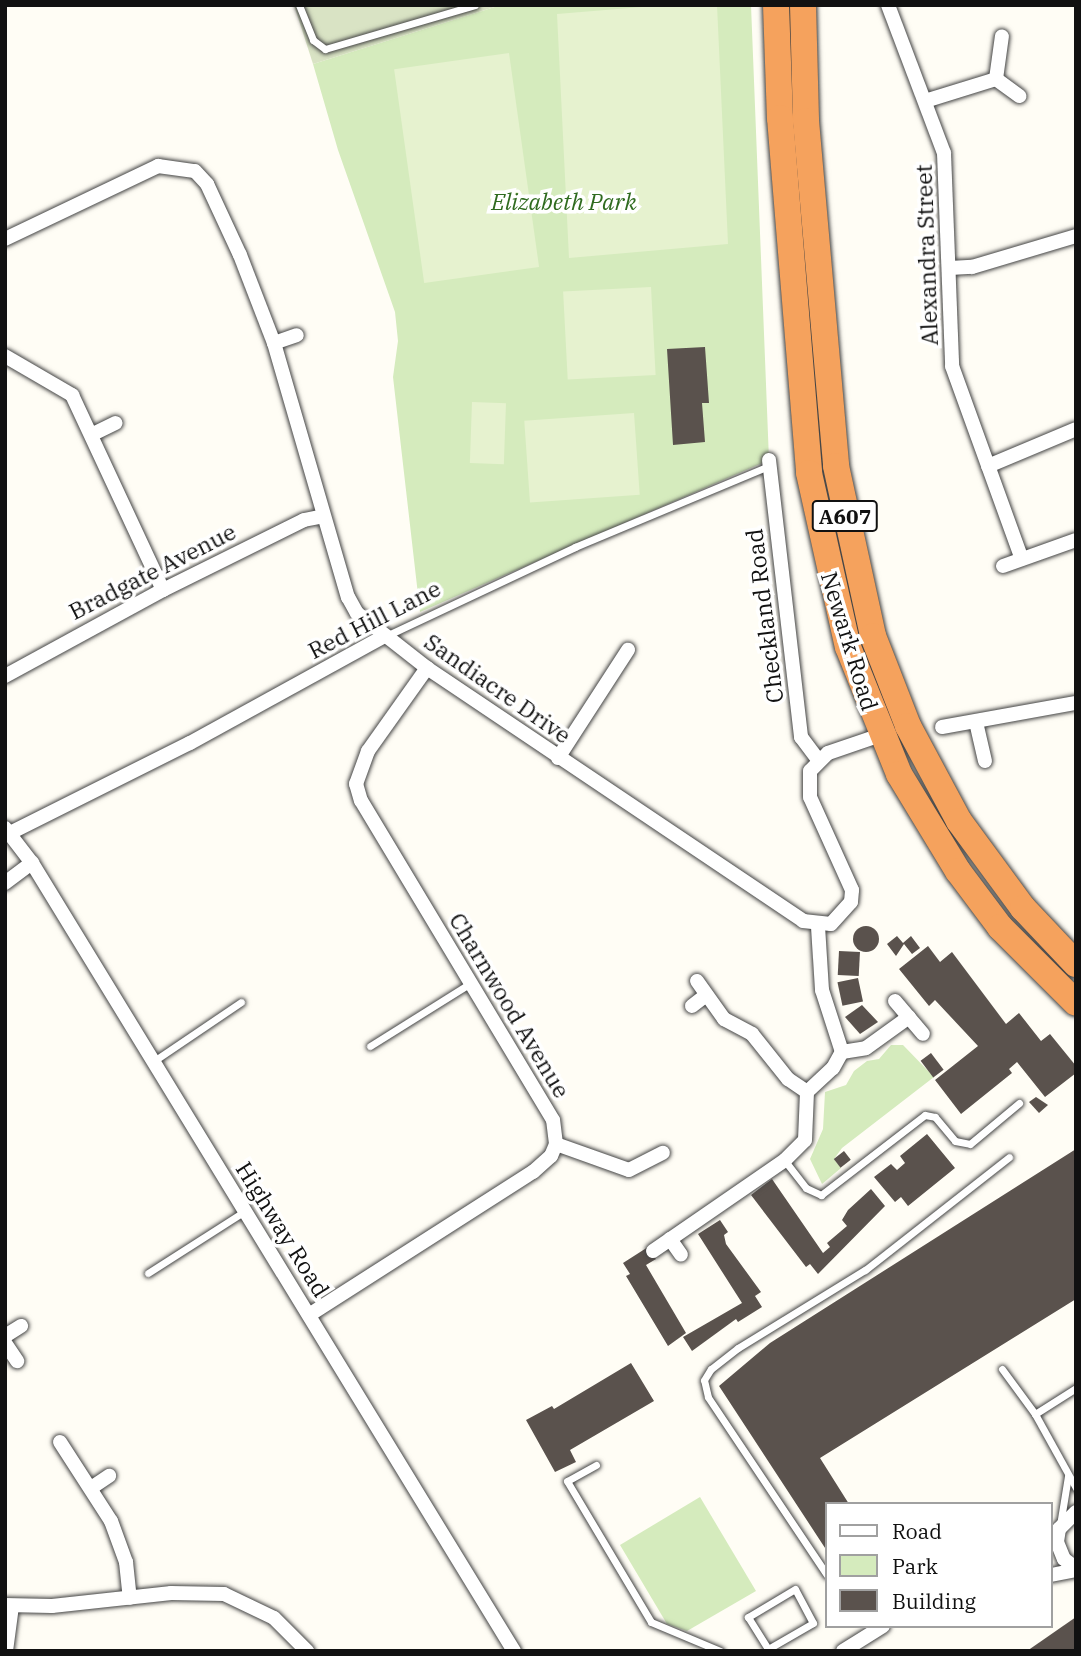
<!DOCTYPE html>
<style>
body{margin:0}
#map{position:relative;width:1081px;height:1656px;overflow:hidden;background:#fffdf5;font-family:"IBM Plex Serif",serif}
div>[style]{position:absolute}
.green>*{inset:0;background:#d5ebbd}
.cemetery>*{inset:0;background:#d9e3c4}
.pitch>*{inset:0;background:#e6f2cf;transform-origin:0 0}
.building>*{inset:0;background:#5a524d;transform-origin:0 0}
.round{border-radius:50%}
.roads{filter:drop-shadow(0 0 2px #444) drop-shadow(0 0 2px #444)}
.lane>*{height:7px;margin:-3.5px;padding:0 3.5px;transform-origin:3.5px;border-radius:3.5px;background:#fff}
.street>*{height:14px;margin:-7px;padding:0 7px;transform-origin:7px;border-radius:7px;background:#fff}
.highway>*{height:26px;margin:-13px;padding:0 13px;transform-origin:13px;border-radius:13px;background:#f5a25d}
span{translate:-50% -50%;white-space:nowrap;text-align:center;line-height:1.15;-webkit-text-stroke:7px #fff;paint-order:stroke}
.shield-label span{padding:2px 5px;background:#fff;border:2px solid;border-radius:5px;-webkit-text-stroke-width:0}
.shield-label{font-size:21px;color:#111;font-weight:700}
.park-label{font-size:23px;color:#2f6b1f;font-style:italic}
.street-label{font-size:23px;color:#111}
.frame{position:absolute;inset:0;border:7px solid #111;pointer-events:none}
.legend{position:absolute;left:825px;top:1502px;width:228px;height:126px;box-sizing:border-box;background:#fff;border:2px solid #a0a0a0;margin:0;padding:9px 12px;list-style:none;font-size:21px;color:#111}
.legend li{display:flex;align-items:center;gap:14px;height:35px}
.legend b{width:35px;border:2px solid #a0a0a0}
</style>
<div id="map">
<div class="green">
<div style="clip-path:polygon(501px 5px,751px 5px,769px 460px,420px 612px,393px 377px,398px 341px,395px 312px,338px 150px,313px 64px)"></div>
<div style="clip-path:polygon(891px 1045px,903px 1045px,934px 1077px,842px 1148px,834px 1159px,841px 1168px,822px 1184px,810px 1159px,823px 1129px,825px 1092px,846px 1085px,854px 1071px,867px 1061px,879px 1059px)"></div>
<div style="clip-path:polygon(700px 1497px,756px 1591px,687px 1631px,667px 1624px,620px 1545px)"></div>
</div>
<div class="cemetery">
<div style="clip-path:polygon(294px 5px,501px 5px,313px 64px)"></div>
</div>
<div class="pitch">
<div style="clip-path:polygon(666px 5px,717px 5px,728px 244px,569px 258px,557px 14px)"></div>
<div style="left:509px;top:53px;width:216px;height:116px;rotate:82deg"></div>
<div style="left:651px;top:287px;width:88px;height:88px;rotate:87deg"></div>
<div style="left:472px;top:402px;width:34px;height:61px;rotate:2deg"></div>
<div style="left:634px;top:413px;width:82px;height:110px;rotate:86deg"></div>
</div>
<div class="building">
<div style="clip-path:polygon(705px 347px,709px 403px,702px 403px,705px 442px,673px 445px,667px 349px)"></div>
<div class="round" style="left:853px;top:926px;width:26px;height:26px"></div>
<div style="clip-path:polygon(897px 936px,903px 943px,911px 936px,920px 948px,912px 954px,904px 944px,896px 956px,887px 944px)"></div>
<div style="clip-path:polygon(928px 946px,940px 962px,952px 952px,1006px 1024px,1019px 1013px,1041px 1041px,1050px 1034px,1076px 1066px,1076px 1073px,1045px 1097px,1017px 1062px,1009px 1069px,1012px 1073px,961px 1114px,935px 1080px,978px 1046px,935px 1000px,929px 1006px,899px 969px)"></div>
<div style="left:839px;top:951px;width:21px;height:24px;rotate:3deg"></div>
<div style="left:858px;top:978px;width:24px;height:21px;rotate:78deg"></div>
<div style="clip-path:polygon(862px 1005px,878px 1022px,860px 1034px,845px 1017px)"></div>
<div style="left:931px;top:1053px;width:21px;height:13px;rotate:53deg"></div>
<div style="clip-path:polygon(1036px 1097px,1048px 1105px,1039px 1113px,1029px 1102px)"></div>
<div style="clip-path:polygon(927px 1134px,955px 1168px,908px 1206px,901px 1197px,895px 1202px,874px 1177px,891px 1164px,897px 1170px,905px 1163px,900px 1156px)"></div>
<div style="clip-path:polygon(1076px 1149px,1076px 1299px,820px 1458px,849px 1504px,827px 1504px,827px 1551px,719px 1386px,770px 1343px)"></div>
<div style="left:844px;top:1151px;width:11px;height:13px;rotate:52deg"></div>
<div style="clip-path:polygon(772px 1179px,823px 1253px,830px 1247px,827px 1243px,847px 1226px,842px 1220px,848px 1210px,871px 1189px,885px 1206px,818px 1274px,810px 1264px,806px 1267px,751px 1195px)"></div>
<div style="clip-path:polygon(720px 1220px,728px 1232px,724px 1235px,726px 1244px,761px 1292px,755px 1296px,762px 1307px,738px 1322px,736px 1319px,692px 1351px,683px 1337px,742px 1303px,698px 1234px)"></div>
<div style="clip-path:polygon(648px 1247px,656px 1259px,646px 1265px,686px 1333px,668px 1346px,626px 1276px,630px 1274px,623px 1263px)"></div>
<div style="clip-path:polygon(631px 1363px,654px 1401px,570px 1450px,576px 1462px,555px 1472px,526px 1420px,552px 1406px,554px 1409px)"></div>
<div style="clip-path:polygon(1076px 1617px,1076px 1651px,1027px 1651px)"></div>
</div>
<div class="roads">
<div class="lane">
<div style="left:299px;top:5px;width:38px;rotate:68deg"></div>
<div style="left:313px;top:40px;width:15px;rotate:37deg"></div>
<div style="left:325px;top:49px;width:156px;rotate:-16.3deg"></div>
<div style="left:386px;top:636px;width:209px;rotate:-25.2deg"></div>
<div style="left:575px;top:547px;width:210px;rotate:-22.7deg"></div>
<div style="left:370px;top:1046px;width:119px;rotate:-32deg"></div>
<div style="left:154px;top:1061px;width:105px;rotate:-34.1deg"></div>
<div style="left:785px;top:1161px;width:34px;rotate:52deg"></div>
<div style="left:806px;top:1188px;width:17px;rotate:25deg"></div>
<div style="left:821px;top:1195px;width:131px;rotate:-37.6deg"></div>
<div style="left:925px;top:1115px;width:10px;rotate:11deg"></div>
<div style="left:935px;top:1117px;width:31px;rotate:50deg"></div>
<div style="left:955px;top:1141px;width:15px;rotate:11deg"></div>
<div style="left:970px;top:1144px;width:64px;rotate:-39.9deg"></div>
<div style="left:148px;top:1273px;width:115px;rotate:-32.6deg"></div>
<div style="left:1002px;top:1369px;width:56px;rotate:53.7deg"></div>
<div style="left:1035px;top:1414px;width:85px;rotate:61deg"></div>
<div style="left:1035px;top:1414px;width:49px;rotate:-32.4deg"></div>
<div style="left:596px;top:1465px;width:33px;rotate:151deg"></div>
<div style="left:567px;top:1481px;width:164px;rotate:59.2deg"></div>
<div style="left:651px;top:1622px;width:75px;rotate:22.8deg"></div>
<div style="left:1060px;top:1525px;width:50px;rotate:-80.7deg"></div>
<div style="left:827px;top:1575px;width:214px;rotate:-123.8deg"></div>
<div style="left:708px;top:1397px;width:17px;rotate:-103deg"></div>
<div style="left:704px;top:1380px;width:13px;rotate:-58deg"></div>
<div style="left:711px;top:1369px;width:34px;rotate:-38deg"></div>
<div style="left:738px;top:1348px;width:149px;rotate:-31.6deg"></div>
<div style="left:865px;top:1270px;width:183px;rotate:-38.1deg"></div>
<div style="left:768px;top:1649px;width:52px;rotate:-30deg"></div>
<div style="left:813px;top:1623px;width:38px;rotate:-118deg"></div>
<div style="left:795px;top:1589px;width:55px;rotate:149.2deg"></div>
<div style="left:748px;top:1617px;width:38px;rotate:58deg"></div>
<div style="left:768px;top:1649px;width:2px;rotate:63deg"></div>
</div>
<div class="street">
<div style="left:888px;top:5px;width:158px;rotate:69.3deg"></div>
<div style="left:944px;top:153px;width:213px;rotate:87.8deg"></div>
<div style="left:952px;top:366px;width:205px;rotate:70.1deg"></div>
<div style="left:996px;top:79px;width:29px;rotate:36deg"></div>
<div style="left:925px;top:101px;width:74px;rotate:-17.2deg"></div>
<div style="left:996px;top:79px;width:43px;rotate:-82.1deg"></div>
<div style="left:5px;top:239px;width:170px;rotate:-25.5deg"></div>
<div style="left:158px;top:166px;width:37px;rotate:8deg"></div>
<div style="left:195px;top:171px;width:18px;rotate:47deg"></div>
<div style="left:207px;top:184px;width:78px;rotate:65.1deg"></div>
<div style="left:240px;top:255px;width:94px;rotate:68.9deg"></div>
<div style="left:274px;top:343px;width:265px;rotate:73.8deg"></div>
<div style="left:348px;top:597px;width:18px;rotate:61deg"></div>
<div style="left:357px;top:613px;width:89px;rotate:38.2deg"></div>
<div style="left:427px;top:668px;width:453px;rotate:33.9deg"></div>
<div style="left:803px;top:921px;width:28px;rotate:6deg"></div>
<div style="left:831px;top:924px;width:30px;rotate:-48deg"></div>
<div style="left:851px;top:902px;width:12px;rotate:-85deg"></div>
<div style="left:852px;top:890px;width:102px;rotate:-114.3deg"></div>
<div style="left:810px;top:797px;width:26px;rotate:-90deg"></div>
<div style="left:810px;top:771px;width:25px;rotate:-45deg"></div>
<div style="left:828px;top:753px;width:56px;rotate:-18.8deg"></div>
<div style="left:950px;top:268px;width:22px;rotate:-3deg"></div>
<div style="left:972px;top:267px;width:109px;rotate:-16.6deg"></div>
<div style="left:274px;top:343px;width:24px;rotate:-19deg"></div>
<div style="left:5px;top:356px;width:78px;rotate:30.2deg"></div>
<div style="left:72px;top:395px;width:215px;rotate:65deg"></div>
<div style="left:93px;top:434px;width:25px;rotate:-26deg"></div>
<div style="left:769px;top:460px;width:279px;rotate:83.4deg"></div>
<div style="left:801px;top:737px;width:30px;rotate:53deg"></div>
<div style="left:988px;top:466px;width:95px;rotate:-22.8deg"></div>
<div style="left:1003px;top:566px;width:77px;rotate:-19.6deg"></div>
<div style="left:5px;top:676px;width:180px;rotate:-28.6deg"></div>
<div style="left:163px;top:590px;width:157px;rotate:-26.4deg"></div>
<div style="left:304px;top:520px;width:20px;rotate:-11deg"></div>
<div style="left:976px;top:722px;width:40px;rotate:77deg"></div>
<div style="left:942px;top:727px;width:136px;rotate:-10.2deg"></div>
<div style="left:558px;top:758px;width:129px;rotate:-57.1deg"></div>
<div style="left:5px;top:828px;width:44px;rotate:52.4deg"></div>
<div style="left:32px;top:863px;width:924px;rotate:58.55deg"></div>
<div style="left:10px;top:833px;width:201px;rotate:-26.6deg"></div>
<div style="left:190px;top:743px;width:222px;rotate:-28.8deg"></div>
<div style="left:5px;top:883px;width:34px;rotate:-37deg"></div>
<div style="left:697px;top:981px;width:47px;rotate:54.6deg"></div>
<div style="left:724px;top:1019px;width:32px;rotate:28deg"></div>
<div style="left:752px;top:1034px;width:58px;rotate:51.3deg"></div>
<div style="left:788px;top:1079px;width:23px;rotate:34deg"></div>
<div style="left:895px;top:1001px;width:43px;rotate:49.7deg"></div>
<div style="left:692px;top:1006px;width:18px;rotate:-38deg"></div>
<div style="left:842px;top:1052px;width:24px;rotate:-9deg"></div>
<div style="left:866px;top:1048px;width:53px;rotate:-35.8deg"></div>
<div style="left:556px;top:1144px;width:77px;rotate:19.6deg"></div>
<div style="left:629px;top:1170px;width:38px;rotate:-27deg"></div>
<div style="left:670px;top:1239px;width:19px;rotate:55deg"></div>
<div style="left:653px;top:1251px;width:160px;rotate:-34.6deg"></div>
<div style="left:785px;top:1160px;width:28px;rotate:-45deg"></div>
<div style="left:805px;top:1140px;width:48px;rotate:-87.6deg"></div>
<div style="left:807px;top:1092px;width:35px;rotate:-43deg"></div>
<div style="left:833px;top:1068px;width:18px;rotate:-61deg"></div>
<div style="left:842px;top:1052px;width:65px;rotate:-107.9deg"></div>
<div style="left:822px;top:990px;width:64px;rotate:-93.6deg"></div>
<div style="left:309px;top:1315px;width:266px;rotate:-32.6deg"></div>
<div style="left:533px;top:1172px;width:24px;rotate:-42deg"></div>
<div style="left:551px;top:1156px;width:13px;rotate:-67deg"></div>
<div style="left:556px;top:1144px;width:24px;rotate:-97deg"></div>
<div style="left:553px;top:1120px;width:372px;rotate:-121deg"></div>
<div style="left:361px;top:801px;width:18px;rotate:-106deg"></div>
<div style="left:356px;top:784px;width:35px;rotate:-70deg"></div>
<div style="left:368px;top:751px;width:102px;rotate:-54.6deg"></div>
<div style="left:5px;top:1336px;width:19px;rotate:-32deg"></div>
<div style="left:5px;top:1343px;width:22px;rotate:56deg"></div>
<div style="left:60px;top:1442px;width:94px;rotate:57.2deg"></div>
<div style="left:111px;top:1521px;width:44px;rotate:69.9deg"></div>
<div style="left:126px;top:1562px;width:36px;rotate:84deg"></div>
<div style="left:91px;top:1488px;width:22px;rotate:-34deg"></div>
<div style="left:1076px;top:1512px;width:24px;rotate:135deg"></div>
<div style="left:1059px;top:1529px;width:13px;rotate:99deg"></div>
<div style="left:1057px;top:1542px;width:18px;rotate:68deg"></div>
<div style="left:1064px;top:1559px;width:15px;rotate:37deg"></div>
<div style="left:1051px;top:1575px;width:25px;rotate:-11deg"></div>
<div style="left:5px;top:1605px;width:47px;rotate:1.2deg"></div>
<div style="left:52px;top:1606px;width:120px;rotate:-6.2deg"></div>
<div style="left:171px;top:1593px;width:53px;rotate:1.1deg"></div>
<div style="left:224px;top:1594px;width:55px;rotate:25.6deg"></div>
<div style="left:274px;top:1618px;width:47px;rotate:45deg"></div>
<div style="left:6px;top:1651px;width:45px;rotate:-82.4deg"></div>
<div style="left:843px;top:1651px;width:47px;rotate:-32deg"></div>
</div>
<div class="highway">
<div style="left:776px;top:5px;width:113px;rotate:88deg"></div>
<div style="left:780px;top:118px;width:356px;rotate:85.3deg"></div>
<div style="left:809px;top:473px;width:178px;rotate:77.4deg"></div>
<div style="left:848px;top:647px;width:137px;rotate:68.1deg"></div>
<div style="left:899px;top:774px;width:114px;rotate:58.7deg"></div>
<div style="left:958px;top:871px;width:70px;rotate:53.1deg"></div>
<div style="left:1000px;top:927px;width:107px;rotate:45deg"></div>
<div style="left:803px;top:5px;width:116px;rotate:88.5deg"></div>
<div style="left:806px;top:121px;width:346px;rotate:85deg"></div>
<div style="left:836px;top:466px;width:174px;rotate:77.7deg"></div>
<div style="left:873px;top:636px;width:97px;rotate:68.7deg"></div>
<div style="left:908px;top:726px;width:108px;rotate:61.8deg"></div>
<div style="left:959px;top:821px;width:108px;rotate:53.7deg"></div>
<div style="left:1023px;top:908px;width:77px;rotate:46.6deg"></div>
</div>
</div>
<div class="shield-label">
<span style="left:845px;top:516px">A607</span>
</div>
<div class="park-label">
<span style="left:564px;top:201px">Elizabeth Park</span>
</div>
<div class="street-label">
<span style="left:926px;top:255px;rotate:-92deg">Alexandra Street</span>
<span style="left:152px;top:571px;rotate:-27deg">Bradgate Avenue</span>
<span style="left:764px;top:616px;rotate:-97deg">Checkland Road</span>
<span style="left:374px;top:619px;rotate:-27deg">Red Hill Lane</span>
<span style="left:850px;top:641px;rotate:73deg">Newark Road</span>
<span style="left:498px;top:688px;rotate:35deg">Sandiacre Drive</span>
<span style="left:510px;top:1005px;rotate:59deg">Charnwood Avenue</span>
<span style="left:283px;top:1229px;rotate:58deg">Highway Road</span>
</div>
<div class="frame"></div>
<ul class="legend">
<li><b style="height:9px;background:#fff"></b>Road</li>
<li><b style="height:19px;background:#d5ebbd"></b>Park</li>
<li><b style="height:19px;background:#5a524d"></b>Building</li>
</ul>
</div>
